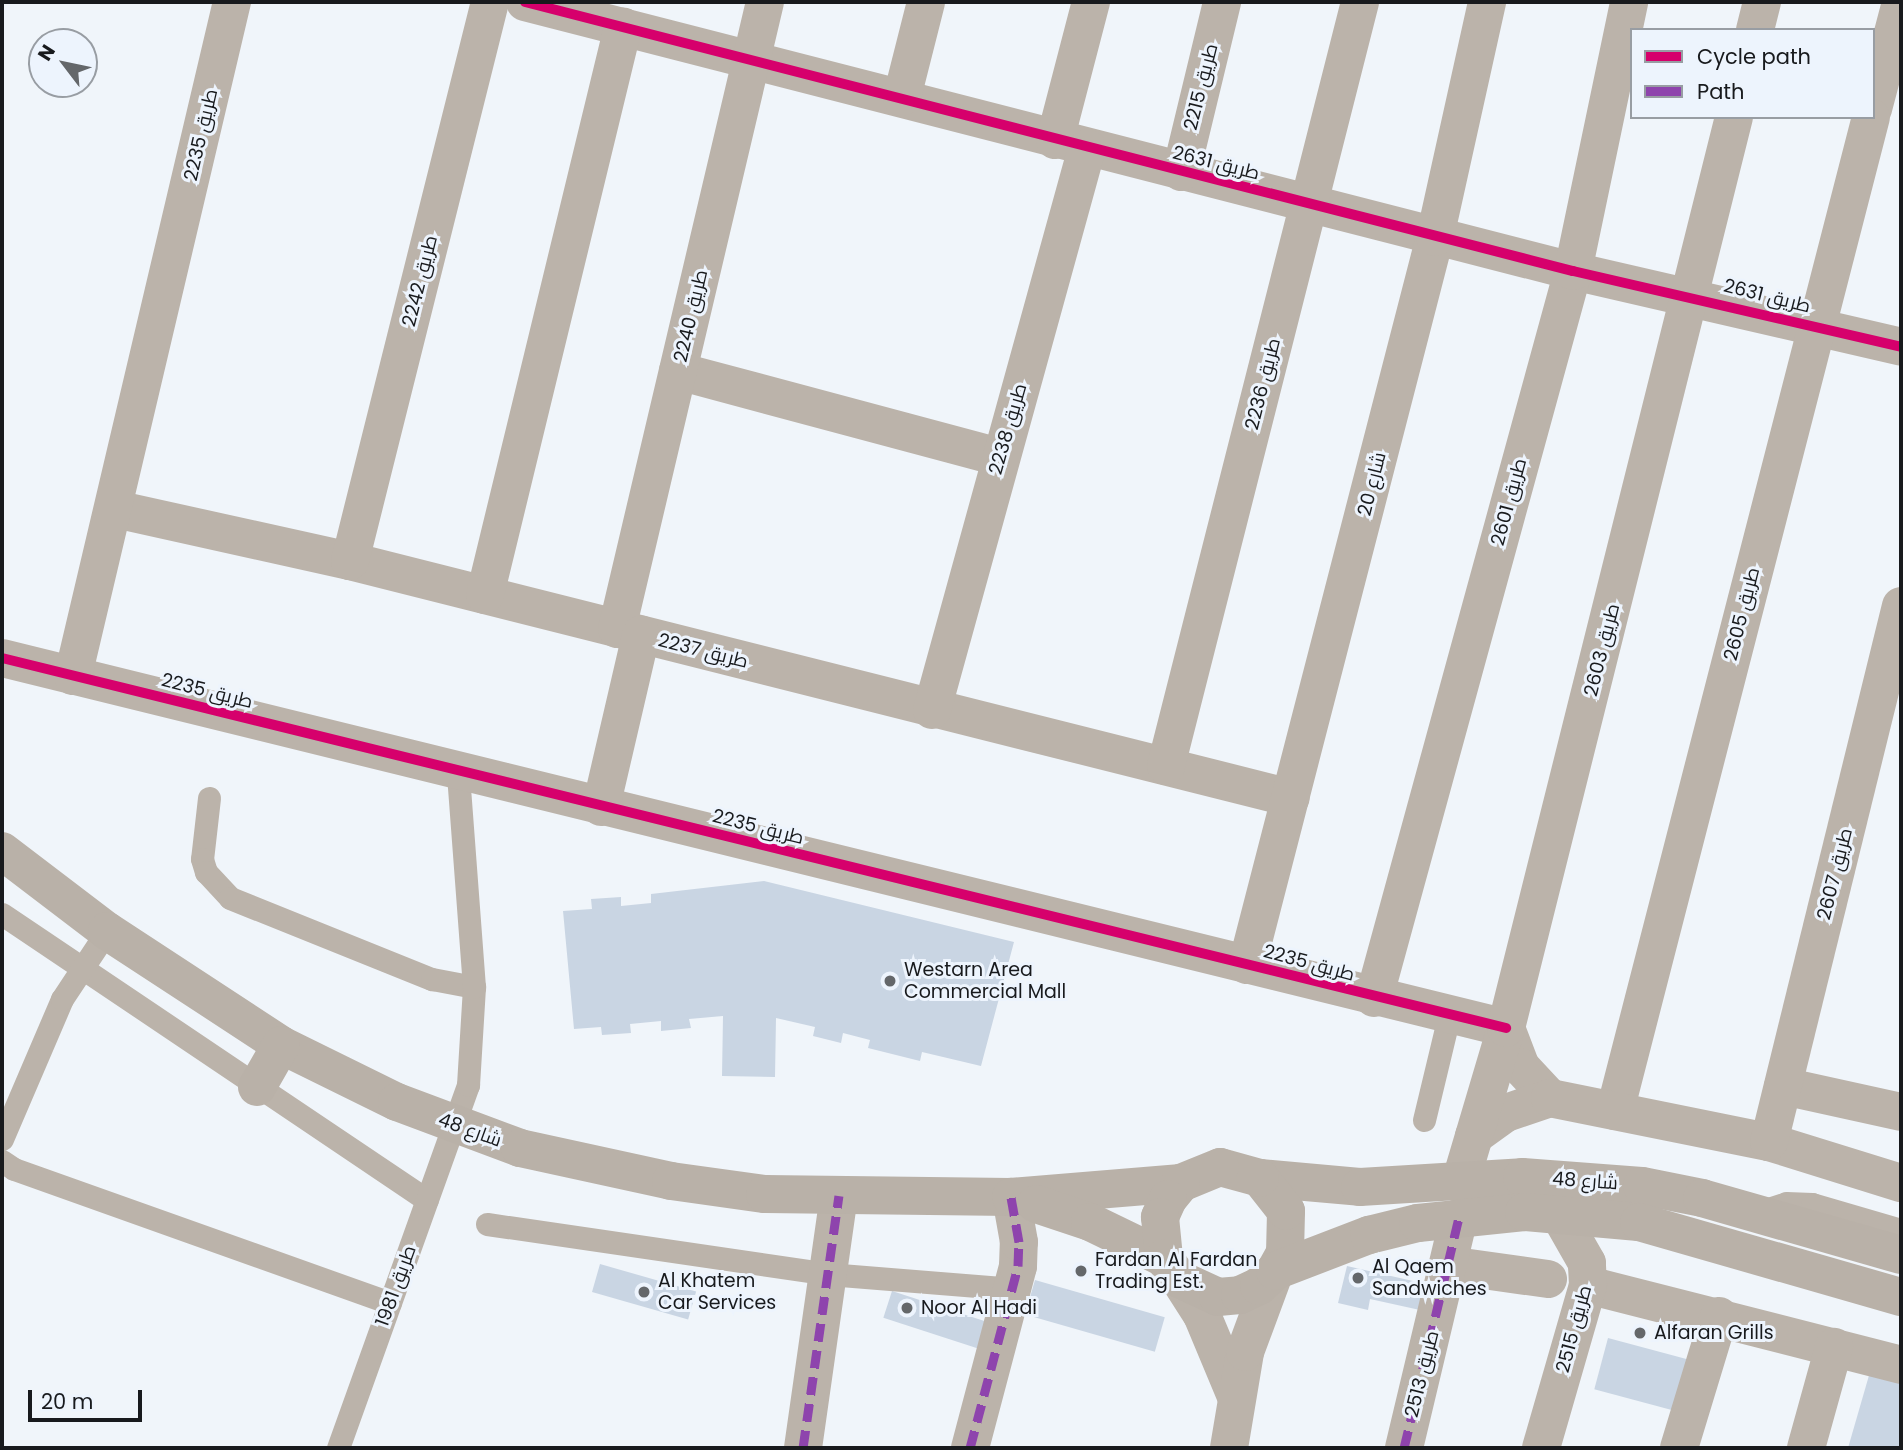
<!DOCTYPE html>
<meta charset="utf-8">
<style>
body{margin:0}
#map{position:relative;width:1903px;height:1450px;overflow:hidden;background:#f0f5fa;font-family:Poppins,Cairo,sans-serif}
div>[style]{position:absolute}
.building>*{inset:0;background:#c9d5e3;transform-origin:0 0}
.lane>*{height:23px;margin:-11.5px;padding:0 11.5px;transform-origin:11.5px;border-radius:11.5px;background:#bbb3aa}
.street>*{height:38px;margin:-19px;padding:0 19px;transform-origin:19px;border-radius:19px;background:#bbb3aa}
.secondary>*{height:38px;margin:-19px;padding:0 19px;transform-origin:19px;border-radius:19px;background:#b9b1a8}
.quiet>*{height:9px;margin-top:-4.5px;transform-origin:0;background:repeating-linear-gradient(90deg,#8e44ad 0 18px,transparent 0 27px)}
.cycleway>*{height:10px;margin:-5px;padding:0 5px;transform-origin:5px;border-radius:5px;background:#d6006c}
.dots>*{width:19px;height:19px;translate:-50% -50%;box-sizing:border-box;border:4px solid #edf4fd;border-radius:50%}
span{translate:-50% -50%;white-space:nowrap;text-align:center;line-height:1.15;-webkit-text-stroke:6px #edf4fd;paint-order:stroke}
.street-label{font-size:19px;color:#181a1d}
.poi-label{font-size:19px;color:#181a1d}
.left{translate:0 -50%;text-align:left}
.frame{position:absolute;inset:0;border:4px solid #181a1d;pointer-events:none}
.legend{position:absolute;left:1630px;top:28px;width:245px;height:91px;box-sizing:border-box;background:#edf4fd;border:2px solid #989da3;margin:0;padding:9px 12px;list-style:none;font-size:21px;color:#181a1d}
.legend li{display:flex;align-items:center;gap:14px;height:35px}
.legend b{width:35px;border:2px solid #989da3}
.north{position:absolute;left:28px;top:28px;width:70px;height:70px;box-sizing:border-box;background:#edf4fd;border:2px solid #989da3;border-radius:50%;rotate:302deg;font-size:19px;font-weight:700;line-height:28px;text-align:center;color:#181a1d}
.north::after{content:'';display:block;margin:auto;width:24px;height:32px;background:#64676a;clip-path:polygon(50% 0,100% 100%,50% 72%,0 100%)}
.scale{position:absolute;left:28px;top:1390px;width:114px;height:32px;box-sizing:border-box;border:4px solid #181a1d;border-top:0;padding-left:9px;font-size:21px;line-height:24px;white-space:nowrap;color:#181a1d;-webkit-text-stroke:5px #edf4fd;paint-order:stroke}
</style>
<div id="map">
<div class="building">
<div style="clip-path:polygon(764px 881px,1014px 942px,981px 1066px,922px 1052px,920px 1061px,868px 1048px,870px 1040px,843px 1033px,841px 1043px,813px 1036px,815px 1027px,776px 1018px,775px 1077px,722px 1076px,723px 1016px,689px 1019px,691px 1028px,661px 1031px,661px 1021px,630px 1024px,631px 1033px,602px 1035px,601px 1027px,574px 1029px,563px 911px,592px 909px,591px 899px,621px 897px,621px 906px,651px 903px,651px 894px)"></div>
<div style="left:600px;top:1264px;width:100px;height:29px;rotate:16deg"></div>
<div style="clip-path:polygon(1347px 1266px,1435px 1286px,1429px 1312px,1370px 1299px,1368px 1310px,1338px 1303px)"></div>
<div style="left:1035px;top:1280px;width:135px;height:36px;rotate:16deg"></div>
<div style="left:892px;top:1291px;width:102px;height:28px;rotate:18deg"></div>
<div style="left:1608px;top:1338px;width:85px;height:53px;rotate:15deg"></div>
<div style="clip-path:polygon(1872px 1365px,1901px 1373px,1901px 1448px,1848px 1448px)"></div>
</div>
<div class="lane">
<div style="left:209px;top:798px;width:61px;rotate:96.5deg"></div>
<div style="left:202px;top:859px;width:14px;rotate:73deg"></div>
<div style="left:206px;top:872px;width:35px;rotate:47deg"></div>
<div style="left:230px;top:898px;width:218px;rotate:21.9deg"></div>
<div style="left:432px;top:979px;width:43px;rotate:10.8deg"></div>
<div style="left:2px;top:914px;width:512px;rotate:33.94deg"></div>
<div style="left:1424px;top:1120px;width:107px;rotate:-76.5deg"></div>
<div style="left:2px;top:1139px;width:152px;rotate:-66.8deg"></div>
<div style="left:62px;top:999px;width:82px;rotate:-56.5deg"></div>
<div style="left:2px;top:1161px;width:14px;rotate:34deg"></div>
<div style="left:14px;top:1169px;width:399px;rotate:19.6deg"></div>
<div style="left:1759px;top:1212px;width:28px;rotate:-18deg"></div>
<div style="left:1786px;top:1203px;width:26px;rotate:2deg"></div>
<div style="left:1812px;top:1204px;width:93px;rotate:16.3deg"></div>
<div style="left:487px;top:1224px;width:345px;rotate:8.3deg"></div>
<div style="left:828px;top:1274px;width:187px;rotate:4.6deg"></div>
<div style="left:338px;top:1448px;width:386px;rotate:-70.3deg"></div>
<div style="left:468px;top:1085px;width:98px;rotate:-86.5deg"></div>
<div style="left:474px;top:987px;width:216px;rotate:-94.3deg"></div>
</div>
<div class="street">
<div style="left:525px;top:2px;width:1082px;rotate:14.4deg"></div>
<div style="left:1573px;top:271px;width:337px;rotate:13deg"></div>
<div style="left:1755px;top:30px;width:29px;rotate:-76deg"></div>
<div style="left:902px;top:97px;width:98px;rotate:-75.8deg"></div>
<div style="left:1873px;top:109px;width:111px;rotate:-75.3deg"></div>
<div style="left:1055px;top:140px;width:143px;rotate:-75.4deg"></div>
<div style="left:1181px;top:172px;width:175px;rotate:-76.4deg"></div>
<div style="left:678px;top:371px;width:333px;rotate:15deg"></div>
<div style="left:115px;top:509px;width:241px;rotate:12.5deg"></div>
<div style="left:350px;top:561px;width:970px;rotate:14.14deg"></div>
<div style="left:350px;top:561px;width:576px;rotate:-75.94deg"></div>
<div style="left:485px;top:595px;width:585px;rotate:-76.34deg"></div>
<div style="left:617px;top:629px;width:644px;rotate:-76.72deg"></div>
<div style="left:2px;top:658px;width:1549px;rotate:13.82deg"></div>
<div style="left:73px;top:676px;width:693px;rotate:-76.73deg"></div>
<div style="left:932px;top:710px;width:583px;rotate:-74.58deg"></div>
<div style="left:1166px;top:766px;width:788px;rotate:-75.75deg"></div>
<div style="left:601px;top:807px;width:177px;rotate:-76.9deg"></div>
<div style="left:1247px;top:965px;width:752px;rotate:-75.52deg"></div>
<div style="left:1435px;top:237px;width:241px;rotate:-77.5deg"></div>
<div style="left:1374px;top:998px;width:754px;rotate:-74.69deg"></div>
<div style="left:1573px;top:271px;width:275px;rotate:-78.2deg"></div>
<div style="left:1506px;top:1028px;width:42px;rotate:69deg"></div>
<div style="left:1521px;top:1067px;width:42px;rotate:46.9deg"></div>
<div style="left:1783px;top:1086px;width:121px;rotate:12.4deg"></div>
<div style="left:1615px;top:1111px;width:1026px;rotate:-75.56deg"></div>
<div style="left:1474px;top:1136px;width:39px;rotate:-36deg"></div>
<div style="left:1506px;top:1113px;width:46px;rotate:-18.8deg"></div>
<div style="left:1550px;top:1098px;width:223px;rotate:11.4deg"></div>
<div style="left:1769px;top:1142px;width:138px;rotate:17.3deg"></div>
<div style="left:1769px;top:1142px;width:552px;rotate:-76.17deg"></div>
<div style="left:1461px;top:1180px;width:159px;rotate:-73.5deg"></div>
<div style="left:1506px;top:1028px;width:939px;rotate:-75.95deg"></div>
<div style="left:1448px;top:1265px;width:101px;rotate:8deg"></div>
<div style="left:1179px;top:1279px;width:43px;rotate:57.4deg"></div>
<div style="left:1202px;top:1315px;width:86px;rotate:67.3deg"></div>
<div style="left:1588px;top:1285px;width:323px;rotate:14.3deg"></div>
<div style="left:803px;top:1448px;width:255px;rotate:-81.9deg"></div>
<div style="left:970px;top:1448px;width:188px;rotate:-75.2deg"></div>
<div style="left:1018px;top:1266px;width:24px;rotate:-88deg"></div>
<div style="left:1019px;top:1242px;width:46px;rotate:-100.1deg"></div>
<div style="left:1229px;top:1448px;width:97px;rotate:-80.5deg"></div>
<div style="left:1245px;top:1352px;width:86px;rotate:-69.7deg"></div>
<div style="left:1404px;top:1448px;width:237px;rotate:-76.6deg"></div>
<div style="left:1541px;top:1448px;width:170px;rotate:-73.9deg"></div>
<div style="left:1588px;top:1285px;width:22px;rotate:-93deg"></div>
<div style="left:1587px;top:1263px;width:56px;rotate:-119.7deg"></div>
<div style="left:1679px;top:1448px;width:138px;rotate:-73.1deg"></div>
<div style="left:1806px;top:1448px;width:105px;rotate:-74.5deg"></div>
</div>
<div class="secondary">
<div style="left:2px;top:851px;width:132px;rotate:37.3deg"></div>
<div style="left:107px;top:931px;width:208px;rotate:33.2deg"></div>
<div style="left:281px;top:1045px;width:129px;rotate:26.2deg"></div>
<div style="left:397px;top:1102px;width:131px;rotate:20.5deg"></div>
<div style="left:520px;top:1148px;width:155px;rotate:12.3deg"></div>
<div style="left:671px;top:1181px;width:95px;rotate:7.9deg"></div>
<div style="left:765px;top:1194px;width:246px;rotate:0.7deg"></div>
<div style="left:1011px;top:1197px;width:171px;rotate:-4.7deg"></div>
<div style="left:257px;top:1087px;width:48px;rotate:-60.3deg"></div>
<div style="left:1260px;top:1178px;width:100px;rotate:5.1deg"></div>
<div style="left:1360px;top:1187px;width:162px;rotate:-3.5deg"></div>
<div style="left:1522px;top:1177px;width:120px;rotate:4.3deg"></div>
<div style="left:1642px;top:1186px;width:61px;rotate:11.3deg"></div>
<div style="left:1702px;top:1198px;width:207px;rotate:16deg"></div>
<div style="left:1036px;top:1204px;width:57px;rotate:18.4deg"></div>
<div style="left:1090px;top:1222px;width:82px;rotate:25.9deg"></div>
<div style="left:1275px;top:1271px;width:21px;rotate:-61deg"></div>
<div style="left:1285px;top:1253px;width:42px;rotate:-88.6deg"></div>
<div style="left:1286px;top:1211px;width:42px;rotate:-128.2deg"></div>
<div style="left:1260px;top:1178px;width:41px;rotate:-164.6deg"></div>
<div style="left:1220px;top:1167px;width:42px;rotate:157.7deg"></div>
<div style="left:1181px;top:1183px;width:21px;rotate:129deg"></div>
<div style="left:1168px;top:1199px;width:20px;rotate:114deg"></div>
<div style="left:1160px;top:1217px;width:41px;rotate:84.4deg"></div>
<div style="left:1164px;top:1258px;width:26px;rotate:54deg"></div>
<div style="left:1179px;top:1279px;width:43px;rotate:24.8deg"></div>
<div style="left:1218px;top:1297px;width:22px;rotate:-5deg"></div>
<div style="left:1240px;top:1295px;width:21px;rotate:-25deg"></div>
<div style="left:1259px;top:1286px;width:22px;rotate:-43deg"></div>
<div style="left:1275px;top:1271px;width:101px;rotate:-21deg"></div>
<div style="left:1369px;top:1235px;width:50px;rotate:-13.8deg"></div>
<div style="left:1418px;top:1223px;width:107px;rotate:-5.9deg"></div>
<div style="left:1524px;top:1212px;width:115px;rotate:5deg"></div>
<div style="left:1639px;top:1222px;width:273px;rotate:16deg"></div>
</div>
<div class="quiet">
<div style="left:803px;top:1448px;width:255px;rotate:-81.9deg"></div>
<div style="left:970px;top:1448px;width:188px;rotate:-75.2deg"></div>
<div style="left:1018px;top:1266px;width:24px;rotate:-88deg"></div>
<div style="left:1019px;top:1242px;width:46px;rotate:-100.1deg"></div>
<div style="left:1404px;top:1448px;width:237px;rotate:-76.6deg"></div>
</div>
<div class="cycleway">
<div style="left:525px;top:2px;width:1082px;rotate:14.4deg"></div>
<div style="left:1573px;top:271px;width:337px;rotate:13deg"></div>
<div style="left:2px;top:658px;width:1549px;rotate:13.82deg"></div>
</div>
<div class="dots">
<div style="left:890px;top:981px;background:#64676a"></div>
<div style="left:1081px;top:1271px;background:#64676a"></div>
<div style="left:1358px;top:1278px;background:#64676a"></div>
<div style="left:644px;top:1292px;background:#64676a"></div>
<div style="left:907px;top:1308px;background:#64676a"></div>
<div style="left:1640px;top:1333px;background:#64676a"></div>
</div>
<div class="street-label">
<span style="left:1201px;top:87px;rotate:-76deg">طريق 2215</span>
<span style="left:201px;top:135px;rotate:-77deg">طريق 2235</span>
<span style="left:1216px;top:163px;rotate:14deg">طريق 2631</span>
<span style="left:420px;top:281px;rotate:-76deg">طريق 2242</span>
<span style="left:1767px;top:296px;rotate:14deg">طريق 2631</span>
<span style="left:691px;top:316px;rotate:-77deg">طريق 2240</span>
<span style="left:1263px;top:384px;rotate:-76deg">طريق 2236</span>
<span style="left:1008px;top:429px;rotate:-74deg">طريق 2238</span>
<span style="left:1372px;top:484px;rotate:-76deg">شارع 20</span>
<span style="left:1509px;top:502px;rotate:-75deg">طريق 2601</span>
<span style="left:1742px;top:614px;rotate:-76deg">طريق 2605</span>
<span style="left:1602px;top:650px;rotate:-76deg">طريق 2603</span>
<span style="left:703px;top:651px;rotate:14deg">طريق 2237</span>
<span style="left:207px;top:691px;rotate:14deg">طريق 2235</span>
<span style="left:758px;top:827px;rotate:14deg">طريق 2235</span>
<span style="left:1835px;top:874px;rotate:-76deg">طريق 2607</span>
<span style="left:1309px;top:963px;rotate:15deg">طريق 2235</span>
<span style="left:470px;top:1130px;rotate:20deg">شارع 48</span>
<span style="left:1585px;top:1181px;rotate:4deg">شارع 48</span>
<span style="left:396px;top:1286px;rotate:-70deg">طريق 1981</span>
<span style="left:1574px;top:1329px;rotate:-75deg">طريق 2515</span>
<span style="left:1422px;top:1374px;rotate:-76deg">طريق 2513</span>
</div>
<div class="poi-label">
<span class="left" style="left:904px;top:981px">Westarn Area<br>Commercial Mall</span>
<span class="left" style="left:1095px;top:1271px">Fardan Al Fardan<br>Trading Est.</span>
<span class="left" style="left:1372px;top:1278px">Al Qaem<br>Sandwiches</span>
<span class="left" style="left:658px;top:1292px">Al Khatem<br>Car Services</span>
<span class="left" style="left:921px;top:1308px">Noor Al Hadi</span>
<span class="left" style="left:1654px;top:1333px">Alfaran Grills</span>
</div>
<div class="frame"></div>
<ul class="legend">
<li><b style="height:9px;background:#d6006c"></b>Cycle path</li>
<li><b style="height:9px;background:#8e44ad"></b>Path</li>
</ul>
<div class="north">N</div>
<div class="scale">20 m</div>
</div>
